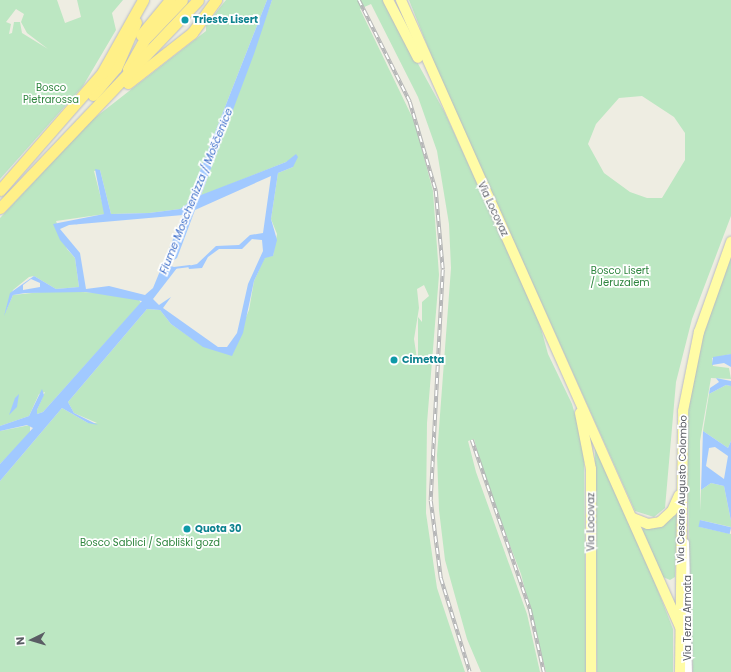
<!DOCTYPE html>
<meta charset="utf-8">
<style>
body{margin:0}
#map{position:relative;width:731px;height:672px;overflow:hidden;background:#eeede2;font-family:Poppins,sans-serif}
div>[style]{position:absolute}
.industrial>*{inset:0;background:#deded6}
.green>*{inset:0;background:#bce7c2}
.water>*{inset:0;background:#a1c9ff;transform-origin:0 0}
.stream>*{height:2px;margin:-1px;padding:0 1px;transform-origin:1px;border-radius:1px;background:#a1c9ff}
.roads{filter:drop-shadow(0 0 1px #babbc2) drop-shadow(0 0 1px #babbc2)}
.minor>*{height:8px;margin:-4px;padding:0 4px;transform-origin:4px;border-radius:4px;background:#fff}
.major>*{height:10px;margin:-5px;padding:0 5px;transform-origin:5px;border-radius:5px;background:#fffca6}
.highway>*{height:11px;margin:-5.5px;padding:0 5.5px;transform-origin:5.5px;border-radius:5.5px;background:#fff088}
.rail>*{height:3.5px;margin-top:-1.75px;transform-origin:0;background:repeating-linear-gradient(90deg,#fff 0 6px,#b5b6b7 0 12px);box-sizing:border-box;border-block:1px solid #b5b6b7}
.dots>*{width:11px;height:11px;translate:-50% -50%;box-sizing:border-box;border:2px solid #fff;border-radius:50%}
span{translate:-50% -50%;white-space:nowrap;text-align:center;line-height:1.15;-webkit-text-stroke:3.5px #fff;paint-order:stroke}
.culture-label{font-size:10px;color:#0d838f;font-weight:700}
.left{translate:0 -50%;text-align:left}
.park-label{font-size:10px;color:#2f863f}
.street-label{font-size:10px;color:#5a5d64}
.water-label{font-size:11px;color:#3c6eca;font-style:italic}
.north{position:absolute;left:12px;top:620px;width:40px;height:40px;-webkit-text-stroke:3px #fff;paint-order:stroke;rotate:265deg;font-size:11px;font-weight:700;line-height:16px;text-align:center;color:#5a5d64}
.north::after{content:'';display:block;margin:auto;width:14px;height:18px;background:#5a5d64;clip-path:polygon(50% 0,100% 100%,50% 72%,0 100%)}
</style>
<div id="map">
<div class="industrial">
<div style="clip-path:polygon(686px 485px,692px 566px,693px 672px,685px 672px)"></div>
</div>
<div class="green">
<div style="clip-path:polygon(evenodd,0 0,57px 0,65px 23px,81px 17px,77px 0,123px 0,112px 13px,116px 30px,83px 86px,0 179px,0 0,16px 9px,24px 14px,21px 22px,27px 33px,48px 49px,22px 33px,20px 22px,14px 22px,12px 33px,9px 34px,11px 24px,6px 22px,16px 9px)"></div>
<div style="clip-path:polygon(226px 0,267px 0,187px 204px,180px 209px,149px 213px,111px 214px,100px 170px,94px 171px,105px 214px,56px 221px,67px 249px,75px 258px,79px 287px,56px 289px,34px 276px,29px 277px,13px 290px,5px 313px,13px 295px,51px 291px,109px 293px,139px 300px,141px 303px,43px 412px,37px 414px,37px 410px,45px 392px,39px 394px,29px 416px,0 426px,0 218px,92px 120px,206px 31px,206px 25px)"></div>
<div style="clip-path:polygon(evenodd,272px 0,383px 0,445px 113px,537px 314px,548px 354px,572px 404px,584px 446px,586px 672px,546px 672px,521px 574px,485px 481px,474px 439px,468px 441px,476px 472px,527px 614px,540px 672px,481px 672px,467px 639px,445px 560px,439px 510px,437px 455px,451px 268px,449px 224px,437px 151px,418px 97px,371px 4px,360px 9px,415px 123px,433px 191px,439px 275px,427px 423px,426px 513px,437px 588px,465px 672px,0 672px,0 481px,62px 408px,88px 423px,97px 423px,74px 413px,68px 402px,147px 309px,160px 310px,171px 324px,197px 342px,231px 352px,249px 310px,254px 281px,265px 257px,273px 256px,277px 234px,271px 219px,278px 173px,293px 167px,291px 160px,201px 196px,272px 0,424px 285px,429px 296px,422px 302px,422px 322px,418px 317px,418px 366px,414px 339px,419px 308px,417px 289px,424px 285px)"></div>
<div style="clip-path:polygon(evenodd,409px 0,731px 0,731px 216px,692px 319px,676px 382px,665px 508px,654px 517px,635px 511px,439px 75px,409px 0,642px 96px,674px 117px,685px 133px,685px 160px,662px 198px,647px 198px,630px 192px,604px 173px,588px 144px,596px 124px,619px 98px,642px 96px)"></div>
<div style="clip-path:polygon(731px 254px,731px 354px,712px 358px,713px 366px,729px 368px,731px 379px,711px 378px,700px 441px,700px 511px,701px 490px,711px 483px,724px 486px,731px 521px,731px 527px,700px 520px,700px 527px,731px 534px,731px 672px,693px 672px,686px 422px,696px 354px)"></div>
<div style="clip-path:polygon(726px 385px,731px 386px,731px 441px,728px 448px,703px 431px,709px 394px)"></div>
<div style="clip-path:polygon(30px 425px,30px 433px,0 464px,0 431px)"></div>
<div style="clip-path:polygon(595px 448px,632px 524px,673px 629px,673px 672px,597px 672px)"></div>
<div style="clip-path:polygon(673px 515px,677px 515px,675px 577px,670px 580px,663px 577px,642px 529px)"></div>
</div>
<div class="water">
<div style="clip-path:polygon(evenodd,267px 0,272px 0,254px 54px,201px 195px,286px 162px,296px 154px,298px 157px,293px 167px,278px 173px,271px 219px,277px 240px,273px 256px,265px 258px,254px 281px,243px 333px,232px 356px,203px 347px,171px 324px,160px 310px,147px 309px,68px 402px,74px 413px,98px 425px,88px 423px,62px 408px,0 481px,0 464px,33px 428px,27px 425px,0 431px,0 426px,29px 416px,42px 389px,44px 395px,37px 410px,37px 414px,43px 412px,142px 301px,86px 292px,25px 293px,13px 295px,4px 316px,10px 293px,34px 276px,56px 289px,79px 287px,75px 258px,60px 240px,53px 224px,104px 214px,95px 169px,100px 170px,111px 214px,149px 213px,180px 209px,187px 204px,267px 0,271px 176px,263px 233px,250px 235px,239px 245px,216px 246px,197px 264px,188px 266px,189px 269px,202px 268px,208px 257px,219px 249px,242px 249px,252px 239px,262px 240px,263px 251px,248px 284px,237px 333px,227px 347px,218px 347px,163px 308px,171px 297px,159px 305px,153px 299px,177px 268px,171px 266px,171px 262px,177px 258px,195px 210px,271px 176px,267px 0,183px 215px,153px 288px,145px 295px,109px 286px,86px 289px,80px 253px,60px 229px,69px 225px,183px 215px,267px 0,31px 279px,40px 283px,40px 287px,23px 290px,23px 285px,31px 279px)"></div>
<div style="clip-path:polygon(731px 354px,731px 367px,724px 363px,712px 365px,713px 357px)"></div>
<div style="clip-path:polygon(716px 378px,731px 381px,731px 386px,726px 385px,709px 394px,710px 388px,719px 382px)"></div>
<div style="clip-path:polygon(19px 394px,17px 407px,9px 415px,15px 398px)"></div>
<div style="clip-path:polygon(evenodd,703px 431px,728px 448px,731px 441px,731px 521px,724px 486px,711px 483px,701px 490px,703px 431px,715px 447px,728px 456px,724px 479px,706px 466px,709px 448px,715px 447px)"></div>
<div style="left:700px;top:520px;width:32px;height:7px;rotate:13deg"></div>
</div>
<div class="stream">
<div style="left:174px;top:268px;width:16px;rotate:-7deg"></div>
</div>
<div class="roads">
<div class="minor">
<div style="left:685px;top:543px;width:129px;rotate:88.7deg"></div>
</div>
<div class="major">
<div style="left:388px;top:0;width:65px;rotate:62.7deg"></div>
<div style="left:401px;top:0;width:686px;rotate:66.01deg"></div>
<div style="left:580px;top:413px;width:57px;rotate:78.9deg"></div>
<div style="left:591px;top:469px;width:203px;rotate:90deg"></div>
<div style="left:633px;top:518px;width:16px;rotate:22deg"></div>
<div style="left:648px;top:524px;width:12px;rotate:-9deg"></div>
<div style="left:660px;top:522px;width:16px;rotate:-43deg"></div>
<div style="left:672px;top:511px;width:17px;rotate:-66deg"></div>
<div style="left:680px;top:672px;width:261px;rotate:-89.3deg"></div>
<div style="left:683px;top:411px;width:81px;rotate:-78.6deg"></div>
<div style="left:699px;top:332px;width:96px;rotate:-70.4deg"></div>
</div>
<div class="highway">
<div style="left:141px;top:35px;width:45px;rotate:-50.4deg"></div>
<div style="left:128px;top:69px;width:33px;rotate:-61deg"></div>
<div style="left:144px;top:40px;width:55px;rotate:-46.5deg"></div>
<div style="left:128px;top:83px;width:81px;rotate:-38deg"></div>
<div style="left:192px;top:33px;width:41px;rotate:-54deg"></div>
<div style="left:93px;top:95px;width:35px;rotate:-50deg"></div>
<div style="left:116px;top:68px;width:50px;rotate:-66.5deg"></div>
<div style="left:0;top:190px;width:155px;rotate:-48.9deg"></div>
<div style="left:102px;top:73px;width:84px;rotate:-60.7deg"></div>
<div style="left:0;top:208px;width:287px;rotate:-46.4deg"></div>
</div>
</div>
<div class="rail">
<div style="left:359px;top:0;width:114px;rotate:63.4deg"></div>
<div style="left:410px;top:102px;width:93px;rotate:73.7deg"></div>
<div style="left:436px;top:191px;width:79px;rotate:84.9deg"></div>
<div style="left:443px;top:270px;width:231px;rotate:93deg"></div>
<div style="left:431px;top:501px;width:78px;rotate:82.6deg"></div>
<div style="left:441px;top:578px;width:98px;rotate:72.9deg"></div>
<div style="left:472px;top:440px;width:179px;rotate:71.1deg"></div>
<div style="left:530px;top:609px;width:65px;rotate:77.5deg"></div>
</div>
<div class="dots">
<div style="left:185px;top:20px;background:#0f9aa8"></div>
<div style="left:394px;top:360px;background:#0f9aa8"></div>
<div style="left:187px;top:529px;background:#0f9aa8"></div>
</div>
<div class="culture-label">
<span class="left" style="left:193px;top:20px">Trieste Lisert</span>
<span class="left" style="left:402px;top:360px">Cimetta</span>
<span class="left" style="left:195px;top:529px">Quota 30</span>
</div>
<div class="park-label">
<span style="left:51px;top:93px">Bosco<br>Pietrarossa</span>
<span style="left:620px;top:276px">Bosco Lisert<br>/ Jeruzalem</span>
<span style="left:150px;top:543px">Bosco Sablici / Sabliški gozd</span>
</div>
<div class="street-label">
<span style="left:493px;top:209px;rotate:65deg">Via Locovaz</span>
<span style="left:682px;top:489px;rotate:-89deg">Via Cesare Augusto Colombo</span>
<span style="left:591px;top:522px;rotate:-90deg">Via Locovaz</span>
<span style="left:688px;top:618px;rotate:-90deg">Via Terza Armata</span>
</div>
<div class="water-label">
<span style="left:196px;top:191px;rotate:-68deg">Fiume Moschenizza / Moščenice</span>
</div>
<div class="north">N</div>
</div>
